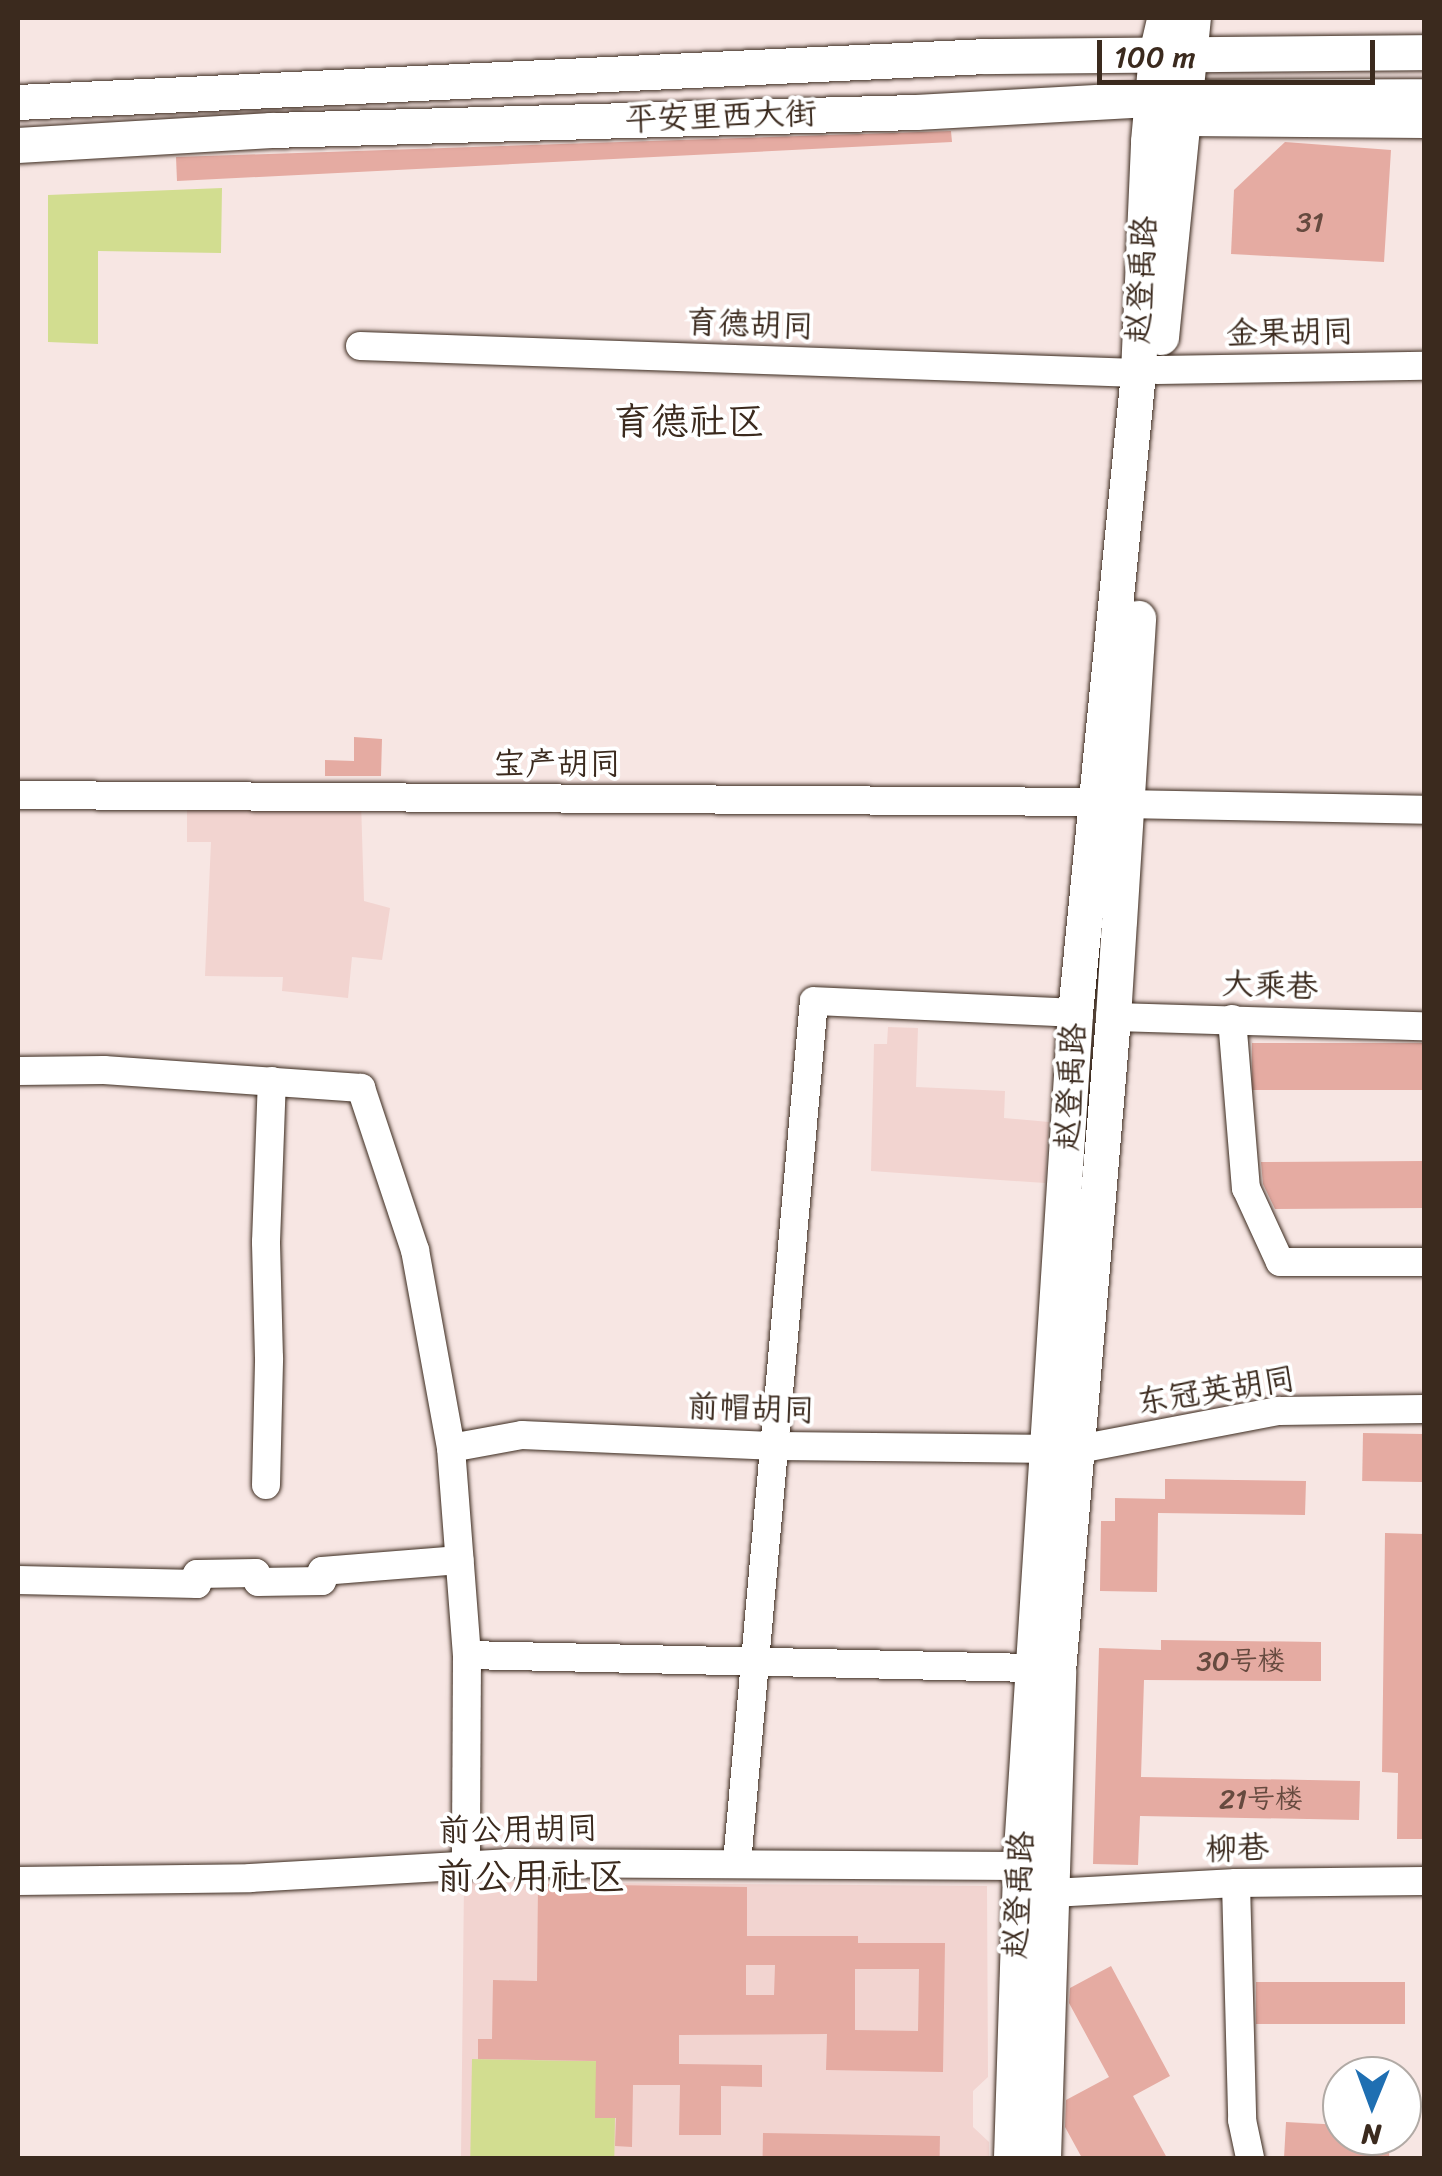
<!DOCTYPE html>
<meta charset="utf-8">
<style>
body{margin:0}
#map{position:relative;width:1442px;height:2176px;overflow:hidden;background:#f7e6e3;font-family:Sriracha,"LXGW WenKai TC",sans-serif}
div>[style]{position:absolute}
.built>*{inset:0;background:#f2d4d0}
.green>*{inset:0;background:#d2dd90;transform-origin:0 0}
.building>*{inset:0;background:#e5aba2;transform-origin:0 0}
.roads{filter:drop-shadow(0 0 2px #3b2a1e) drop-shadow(0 0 2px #3b2a1e)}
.minor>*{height:28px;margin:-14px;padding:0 14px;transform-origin:14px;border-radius:14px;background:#fff}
.major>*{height:35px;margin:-17.5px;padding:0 17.5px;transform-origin:17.5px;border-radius:17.5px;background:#fff}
span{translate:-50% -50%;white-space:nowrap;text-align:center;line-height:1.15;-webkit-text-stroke:8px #fff;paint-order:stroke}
.number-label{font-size:28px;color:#664a3f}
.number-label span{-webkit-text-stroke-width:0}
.street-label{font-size:32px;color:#3b2a1e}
.quarter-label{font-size:38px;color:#3b2a1e}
.frame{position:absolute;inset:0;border:20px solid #3b2a1e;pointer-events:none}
.north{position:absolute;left:1322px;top:2056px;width:100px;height:100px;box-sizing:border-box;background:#fff;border:2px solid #b1aaa5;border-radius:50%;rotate:181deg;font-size:28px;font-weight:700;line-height:40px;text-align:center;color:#3b2a1e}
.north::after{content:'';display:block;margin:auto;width:35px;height:45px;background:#1f6fb2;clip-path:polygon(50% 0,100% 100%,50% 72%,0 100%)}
.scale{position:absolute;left:1097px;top:40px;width:278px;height:45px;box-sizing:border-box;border:5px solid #3b2a1e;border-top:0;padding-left:12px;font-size:30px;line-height:35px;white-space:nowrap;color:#3b2a1e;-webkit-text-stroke:8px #fff;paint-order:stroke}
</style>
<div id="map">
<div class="built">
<div style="clip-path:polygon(187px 801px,361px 801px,364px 901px,390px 908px,382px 960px,352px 957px,348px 998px,282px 991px,283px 977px,205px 976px,211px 842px,187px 842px)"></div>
<div style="clip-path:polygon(888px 1027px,918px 1028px,916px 1087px,1005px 1091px,1004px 1118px,1049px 1122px,1045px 1183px,871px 1171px,874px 1044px,887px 1044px)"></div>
<div style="clip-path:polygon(464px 1882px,987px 1886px,988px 2077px,973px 2091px,973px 2127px,989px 2142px,989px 2158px,461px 2158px)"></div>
</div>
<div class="green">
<div style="clip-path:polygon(222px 188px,221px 253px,98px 251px,98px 344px,48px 342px,48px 195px)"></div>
<div style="left:472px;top:2059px;width:144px;height:99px;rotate:1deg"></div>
</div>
<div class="building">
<div style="clip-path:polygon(951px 131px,952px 142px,177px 181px,176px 157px)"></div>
<div style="clip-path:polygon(1285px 142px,1391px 150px,1384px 262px,1231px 254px,1234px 190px)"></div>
<div style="clip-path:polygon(354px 737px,382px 739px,381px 776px,325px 776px,325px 760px,354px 761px)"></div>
<div style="left:1424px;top:1043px;width:47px;height:172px;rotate:90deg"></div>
<div style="clip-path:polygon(1424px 1161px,1424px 1208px,1275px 1209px,1263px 1184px,1261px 1162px)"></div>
<div style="left:1363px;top:1433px;width:61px;height:48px;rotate:1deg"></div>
<div style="clip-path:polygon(1165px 1479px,1306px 1481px,1305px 1515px,1158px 1513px,1157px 1592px,1100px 1591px,1101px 1521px,1115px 1521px,1115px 1498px,1165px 1499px)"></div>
<div style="clip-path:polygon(1385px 1533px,1424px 1534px,1424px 1839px,1397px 1839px,1398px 1773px,1382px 1772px)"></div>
<div style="clip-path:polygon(1161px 1640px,1321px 1642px,1321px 1681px,1144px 1680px,1141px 1777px,1360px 1781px,1359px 1820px,1140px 1816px,1138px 1865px,1093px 1864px,1099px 1648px,1161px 1650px)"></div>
<div style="clip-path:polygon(evenodd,538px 1884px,747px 1887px,747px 1936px,858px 1936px,858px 1943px,945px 1943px,943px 2072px,826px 2070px,827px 2034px,679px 2035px,679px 2064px,762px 2065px,762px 2087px,721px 2086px,721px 2135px,679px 2135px,680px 2085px,633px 2085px,632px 2147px,615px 2146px,616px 2118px,595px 2118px,596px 2061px,478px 2059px,478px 2039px,492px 2039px,493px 1980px,537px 1981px,538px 1884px,746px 1965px,775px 1965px,774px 1995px,746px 1995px,746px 1965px,538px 1884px,855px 1969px,919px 1969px,918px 2031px,855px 2030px,855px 1969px)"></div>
<div style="clip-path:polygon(1111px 1966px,1170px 2076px,1133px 2096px,1167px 2158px,1082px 2158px,1065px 2127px,1066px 2100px,1109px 2077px,1069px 2003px,1070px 1988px)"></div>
<div style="left:1256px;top:1982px;width:149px;height:42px"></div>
<div style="clip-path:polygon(1286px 2122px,1342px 2125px,1342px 2136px,1390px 2136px,1389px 2158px,1284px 2158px)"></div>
<div style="left:763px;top:2133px;width:177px;height:25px;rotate:1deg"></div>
</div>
<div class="roads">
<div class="minor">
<div style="left:1166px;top:111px;width:22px;rotate:30deg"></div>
<div style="left:1185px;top:122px;width:239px;rotate:0.5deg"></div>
<div style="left:360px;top:346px;width:778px;rotate:1.99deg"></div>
<div style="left:1157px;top:370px;width:267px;rotate:-0.9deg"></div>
<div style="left:18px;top:795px;width:1079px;rotate:0.37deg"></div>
<div style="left:1124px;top:804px;width:300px;rotate:1.1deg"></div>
<div style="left:1113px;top:1017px;width:311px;rotate:1.7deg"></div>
<div style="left:1232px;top:1019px;width:170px;rotate:85.3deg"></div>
<div style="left:1246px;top:1188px;width:81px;rotate:65.3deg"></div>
<div style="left:1280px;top:1262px;width:144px"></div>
<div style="left:18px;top:1071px;width:86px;rotate:-0.7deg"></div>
<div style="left:104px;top:1070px;width:258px;rotate:4deg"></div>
<div style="left:361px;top:1088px;width:171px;rotate:71.6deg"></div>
<div style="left:415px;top:1250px;width:201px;rotate:79.7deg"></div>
<div style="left:451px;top:1448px;width:208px;rotate:85.6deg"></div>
<div style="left:467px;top:1655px;width:209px;rotate:90.3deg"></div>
<div style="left:451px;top:1448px;width:72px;rotate:-10.4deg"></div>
<div style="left:522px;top:1435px;width:255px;rotate:2.5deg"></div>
<div style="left:777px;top:1446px;width:302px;rotate:0.6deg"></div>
<div style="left:1079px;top:1449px;width:204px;rotate:-10.8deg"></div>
<div style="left:1279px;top:1411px;width:145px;rotate:-0.8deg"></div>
<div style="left:266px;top:1485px;width:127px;rotate:-88.6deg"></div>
<div style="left:269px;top:1358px;width:116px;rotate:-91.5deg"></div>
<div style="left:266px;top:1242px;width:161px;rotate:-87.9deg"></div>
<div style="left:18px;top:1580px;width:179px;rotate:1.3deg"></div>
<div style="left:197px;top:1584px;width:10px;rotate:-90deg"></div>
<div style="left:197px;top:1574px;width:59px;rotate:-1deg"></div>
<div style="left:256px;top:1573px;width:9px;rotate:77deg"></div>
<div style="left:258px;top:1582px;width:64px;rotate:-0.9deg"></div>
<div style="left:322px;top:1581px;width:10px;rotate:-90deg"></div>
<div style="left:322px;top:1571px;width:138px;rotate:-4.6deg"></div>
<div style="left:467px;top:1655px;width:566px;rotate:1.32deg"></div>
<div style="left:737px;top:1863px;width:865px;rotate:-84.9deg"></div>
<div style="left:814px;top:1001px;width:261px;rotate:2.6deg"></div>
<div style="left:18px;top:1881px;width:232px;rotate:-0.7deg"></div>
<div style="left:250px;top:1878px;width:257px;rotate:-3.3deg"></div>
<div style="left:507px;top:1863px;width:513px;rotate:0.34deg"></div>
<div style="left:1236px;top:1883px;width:237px;rotate:88.5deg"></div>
<div style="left:1242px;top:2120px;width:39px;rotate:78deg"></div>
<div style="left:1052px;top:1893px;width:184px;rotate:-3.1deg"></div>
<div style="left:1236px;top:1883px;width:188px;rotate:-0.6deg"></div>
</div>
<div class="major">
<div style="left:18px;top:102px;width:970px;rotate:-2.72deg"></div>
<div style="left:987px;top:56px;width:437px;rotate:-0.5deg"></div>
<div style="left:18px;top:145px;width:253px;rotate:-3.4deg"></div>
<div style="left:271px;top:130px;width:645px;rotate:-1.6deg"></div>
<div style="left:916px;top:112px;width:269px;rotate:-3.2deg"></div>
<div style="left:1185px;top:97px;width:239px;rotate:-0.2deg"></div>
<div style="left:1161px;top:337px;width:321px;rotate:-84.3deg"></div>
<div style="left:1011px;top:2158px;width:292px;rotate:-88.2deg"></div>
<div style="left:1020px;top:1866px;width:855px;rotate:-86.31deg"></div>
<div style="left:1075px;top:1013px;width:643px;rotate:-84.38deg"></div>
<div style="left:1138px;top:373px;width:232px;rotate:-87.5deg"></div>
<div style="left:1148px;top:141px;width:87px;rotate:-84.7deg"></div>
<div style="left:1156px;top:54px;width:37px;rotate:-77deg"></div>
<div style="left:1043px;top:2158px;width:487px;rotate:-88.2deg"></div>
<div style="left:1058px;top:1671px;width:656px;rotate:-85.19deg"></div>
<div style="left:1113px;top:1017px;width:400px;rotate:-86.4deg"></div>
</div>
</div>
<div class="number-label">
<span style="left:1310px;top:222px">31</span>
<span style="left:1241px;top:1661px">30号楼</span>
<span style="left:1261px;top:1799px">21号楼</span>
</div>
<div class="street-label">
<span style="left:721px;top:117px;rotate:-2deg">平安里西大街</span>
<span style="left:1142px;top:280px;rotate:-87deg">赵登禹路</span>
<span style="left:750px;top:325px;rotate:2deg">育德胡同</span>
<span style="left:1290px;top:333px;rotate:-1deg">金果胡同</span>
<span style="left:557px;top:764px">宝产胡同</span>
<span style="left:1270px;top:986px;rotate:2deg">大乘巷</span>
<span style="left:1071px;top:1087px;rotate:-87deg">赵登禹路</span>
<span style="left:1216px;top:1391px;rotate:-9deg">东冠英胡同</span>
<span style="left:751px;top:1409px;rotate:2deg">前帽胡同</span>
<span style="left:518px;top:1830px;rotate:-1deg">前公用胡同</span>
<span style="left:1237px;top:1849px;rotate:-2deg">柳巷</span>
<span style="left:1019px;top:1895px;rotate:-87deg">赵登禹路</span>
</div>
<div class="quarter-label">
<span style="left:689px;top:422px">育德社区</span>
<span style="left:531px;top:1877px">前公用社区</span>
</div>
<div class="frame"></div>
<div class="north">N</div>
<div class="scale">100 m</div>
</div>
